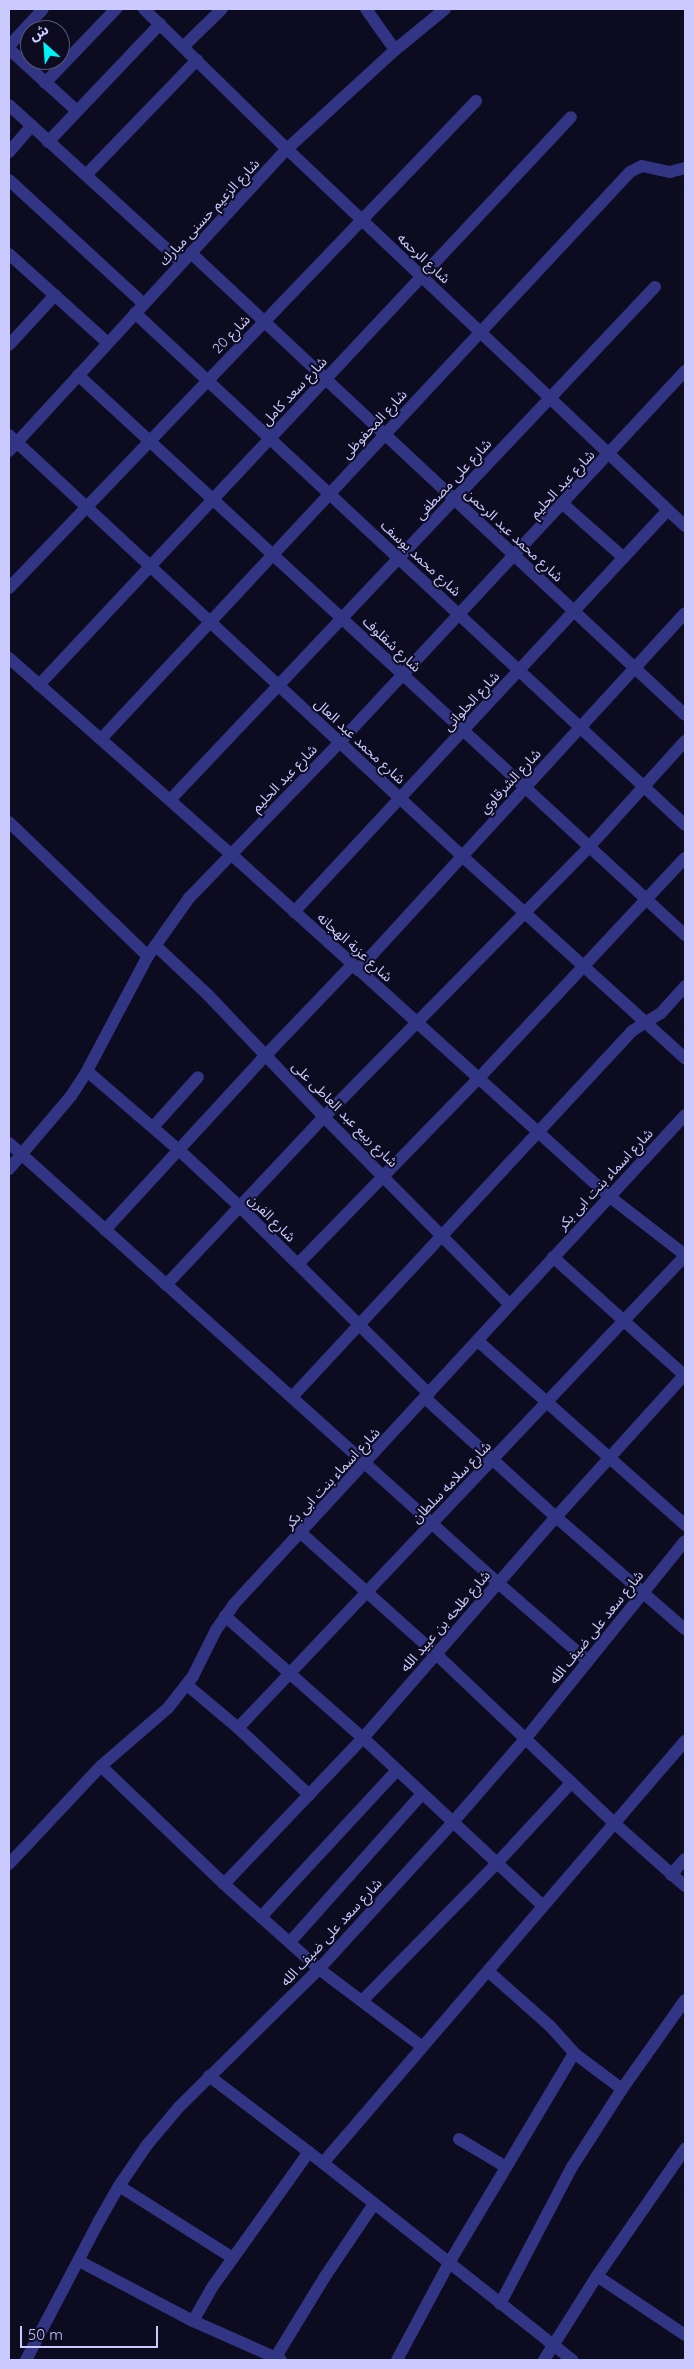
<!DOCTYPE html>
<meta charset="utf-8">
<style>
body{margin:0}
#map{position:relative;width:694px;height:2369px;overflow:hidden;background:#0c0b20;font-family:Quicksand,"Noto Sans Arabic",sans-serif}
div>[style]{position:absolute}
.minor>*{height:12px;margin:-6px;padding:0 6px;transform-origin:6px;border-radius:6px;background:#313584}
span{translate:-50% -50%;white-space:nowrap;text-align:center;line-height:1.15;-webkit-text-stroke:4px #0c0b20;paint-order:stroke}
.street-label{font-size:14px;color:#cbcaff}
.frame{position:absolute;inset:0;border:10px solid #cbcaff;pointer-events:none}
.north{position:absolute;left:20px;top:20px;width:50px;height:50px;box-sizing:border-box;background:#0c0b20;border:1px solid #585779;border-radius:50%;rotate:334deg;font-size:14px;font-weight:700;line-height:20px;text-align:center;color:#cbcaff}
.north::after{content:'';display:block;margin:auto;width:18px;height:22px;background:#00f1f5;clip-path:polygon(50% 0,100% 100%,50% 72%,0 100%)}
.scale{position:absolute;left:20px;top:2326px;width:138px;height:22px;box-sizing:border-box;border:2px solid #cbcaff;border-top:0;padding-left:6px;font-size:15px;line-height:18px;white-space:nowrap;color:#cbcaff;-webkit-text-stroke:4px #0c0b20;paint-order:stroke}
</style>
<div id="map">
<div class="minor">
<div style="left:144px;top:9px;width:200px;rotate:44.4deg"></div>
<div style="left:287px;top:149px;width:548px;rotate:43.45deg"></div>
<div style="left:366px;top:9px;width:50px;rotate:54.7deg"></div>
<div style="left:9px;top:46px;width:50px;rotate:-47.4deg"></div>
<div style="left:183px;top:47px;width:54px;rotate:-44.3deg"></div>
<div style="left:9px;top:49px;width:92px;rotate:42.4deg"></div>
<div style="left:45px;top:83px;width:103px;rotate:-46.2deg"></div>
<div style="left:9px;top:105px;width:234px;rotate:42.4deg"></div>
<div style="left:48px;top:142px;width:163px;rotate:-46.5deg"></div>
<div style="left:9px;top:152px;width:35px;rotate:-49deg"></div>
<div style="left:86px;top:175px;width:160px;rotate:-46deg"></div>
<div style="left:9px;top:180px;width:183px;rotate:42.6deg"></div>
<div style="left:191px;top:253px;width:676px;rotate:43.08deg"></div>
<div style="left:9px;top:254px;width:133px;rotate:42deg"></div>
<div style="left:135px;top:313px;width:751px;rotate:42.95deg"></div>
<div style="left:9px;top:345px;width:68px;rotate:-47.4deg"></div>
<div style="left:78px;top:375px;width:826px;rotate:42.69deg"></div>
<div style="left:9px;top:435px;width:618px;rotate:42.9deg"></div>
<div style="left:462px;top:856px;width:301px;rotate:42.2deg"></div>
<div style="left:9px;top:451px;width:410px;rotate:-47.4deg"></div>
<div style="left:287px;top:149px;width:147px;rotate:-42.5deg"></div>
<div style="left:395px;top:50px;width:65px;rotate:-39.4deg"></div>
<div style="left:563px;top:504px;width:81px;rotate:41.5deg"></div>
<div style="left:9px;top:588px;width:675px;rotate:-46.2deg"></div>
<div style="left:9px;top:658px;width:298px;rotate:41.5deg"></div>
<div style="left:232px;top:855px;width:510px;rotate:42.14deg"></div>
<div style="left:610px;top:1197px;width:95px;rotate:37.7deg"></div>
<div style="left:39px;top:685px;width:778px;rotate:-46.87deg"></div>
<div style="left:101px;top:739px;width:775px;rotate:-46.99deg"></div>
<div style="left:630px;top:172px;width:13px;rotate:-27deg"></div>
<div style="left:642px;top:166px;width:29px;rotate:12deg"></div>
<div style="left:670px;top:172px;width:16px;rotate:-15deg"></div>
<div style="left:170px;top:800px;width:706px;rotate:-46.61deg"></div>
<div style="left:9px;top:822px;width:193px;rotate:44deg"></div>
<div style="left:294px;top:912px;width:549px;rotate:-47.07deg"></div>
<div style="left:156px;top:946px;width:71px;rotate:43.3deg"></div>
<div style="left:208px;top:995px;width:168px;rotate:46.4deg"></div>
<div style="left:324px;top:1117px;width:264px;rotate:45.3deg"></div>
<div style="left:358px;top:970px;width:484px;rotate:-47.5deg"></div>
<div style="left:87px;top:1071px;width:123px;rotate:40.7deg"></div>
<div style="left:180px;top:1151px;width:82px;rotate:43deg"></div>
<div style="left:240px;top:1207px;width:266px;rotate:44.7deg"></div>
<div style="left:153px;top:1127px;width:67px;rotate:-48deg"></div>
<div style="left:9px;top:1143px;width:658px;rotate:41.98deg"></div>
<div style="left:498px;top:1583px;width:119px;rotate:40.9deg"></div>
<div style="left:9px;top:1169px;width:96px;rotate:-49.7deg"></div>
<div style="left:71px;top:1096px;width:30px;rotate:-57deg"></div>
<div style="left:87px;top:1071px;width:130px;rotate:-62.1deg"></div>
<div style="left:148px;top:956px;width:71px;rotate:-54.7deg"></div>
<div style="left:189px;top:898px;width:217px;rotate:-45.9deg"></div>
<div style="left:340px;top:742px;width:507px;rotate:-47.08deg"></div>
<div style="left:105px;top:1230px;width:238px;rotate:-47.4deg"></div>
<div style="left:266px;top:1055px;width:124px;rotate:-46.3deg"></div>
<div style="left:553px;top:1257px;width:178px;rotate:42deg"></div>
<div style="left:298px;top:1264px;width:260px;rotate:-45.8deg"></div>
<div style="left:479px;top:1078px;width:301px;rotate:-46.9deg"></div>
<div style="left:166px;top:1285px;width:231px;rotate:-46.8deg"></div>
<div style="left:324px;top:1117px;width:378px;rotate:-45.5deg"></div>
<div style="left:589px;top:847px;width:143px;rotate:-47.8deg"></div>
<div style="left:478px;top:1341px;width:277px;rotate:41.6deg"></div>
<div style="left:292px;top:1397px;width:500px;rotate:-47.1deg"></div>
<div style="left:632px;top:1031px;width:34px;rotate:-32deg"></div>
<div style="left:661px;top:1013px;width:36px;rotate:-48deg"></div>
<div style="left:425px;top:1398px;width:177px;rotate:42.3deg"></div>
<div style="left:556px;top:1517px;width:171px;rotate:41deg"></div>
<div style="left:301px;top:1533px;width:181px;rotate:41.9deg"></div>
<div style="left:436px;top:1654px;width:245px;rotate:43.5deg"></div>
<div style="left:614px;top:1823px;width:95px;rotate:41.6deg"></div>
<div style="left:225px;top:1616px;width:184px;rotate:41.5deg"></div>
<div style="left:363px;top:1738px;width:246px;rotate:43deg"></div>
<div style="left:187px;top:1685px;width:67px;rotate:40.1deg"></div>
<div style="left:238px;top:1728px;width:98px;rotate:43.3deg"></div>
<div style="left:238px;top:1728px;width:650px;rotate:-46.56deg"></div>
<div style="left:101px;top:1766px;width:170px;rotate:43.8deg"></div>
<div style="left:224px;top:1884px;width:127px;rotate:41.8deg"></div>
<div style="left:319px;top:1969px;width:128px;rotate:37deg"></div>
<div style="left:9px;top:1864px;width:134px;rotate:-46.8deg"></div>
<div style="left:101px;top:1766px;width:89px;rotate:-40.9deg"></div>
<div style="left:168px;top:1708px;width:41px;rotate:-52deg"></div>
<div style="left:193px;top:1676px;width:51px;rotate:-63.4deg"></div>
<div style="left:216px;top:1630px;width:32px;rotate:-55deg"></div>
<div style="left:234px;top:1604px;width:665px;rotate:-47.31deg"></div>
<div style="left:671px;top:1875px;width:21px;rotate:-49deg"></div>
<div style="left:224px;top:1884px;width:202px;rotate:-46.4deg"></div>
<div style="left:363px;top:1738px;width:293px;rotate:-48.9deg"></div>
<div style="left:556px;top:1517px;width:193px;rotate:-47.9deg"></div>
<div style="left:261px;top:1917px;width:200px;rotate:-47.2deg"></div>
<div style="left:290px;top:1942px;width:198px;rotate:-48.3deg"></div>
<div style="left:489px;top:1972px;width:81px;rotate:41.5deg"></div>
<div style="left:550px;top:2026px;width:36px;rotate:48deg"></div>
<div style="left:574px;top:2053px;width:60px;rotate:36.9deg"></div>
<div style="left:362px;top:2001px;width:193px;rotate:-45.6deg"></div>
<div style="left:497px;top:1863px;width:110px;rotate:-47.2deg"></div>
<div style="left:209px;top:2076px;width:143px;rotate:37.3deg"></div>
<div style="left:323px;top:2163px;width:318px;rotate:38.3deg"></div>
<div style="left:459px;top:2139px;width:55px;rotate:30.8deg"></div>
<div style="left:323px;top:2163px;width:556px;rotate:-49.38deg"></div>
<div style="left:119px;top:2186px;width:135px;rotate:32.3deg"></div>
<div style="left:79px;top:2261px;width:129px;rotate:27.8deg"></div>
<div style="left:193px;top:2321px;width:96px;rotate:23.9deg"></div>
<div style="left:597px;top:2276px;width:106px;rotate:33.8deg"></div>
<div style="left:500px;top:2304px;width:155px;rotate:-62.3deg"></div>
<div style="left:572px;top:2167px;width:93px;rotate:-57.3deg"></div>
<div style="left:622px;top:2089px;width:109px;rotate:-54.7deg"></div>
<div style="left:193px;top:2321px;width:40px;rotate:-60.3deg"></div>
<div style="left:213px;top:2286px;width:165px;rotate:-54.4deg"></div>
<div style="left:26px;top:2360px;width:157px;rotate:-62.3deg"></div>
<div style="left:99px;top:2221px;width:40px;rotate:-60.3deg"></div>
<div style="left:119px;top:2186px;width:50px;rotate:-55.7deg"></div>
<div style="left:147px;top:2145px;width:50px;rotate:-49.9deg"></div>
<div style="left:179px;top:2107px;width:197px;rotate:-44.6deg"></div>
<div style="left:319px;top:1969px;width:199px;rotate:-47.6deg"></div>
<div style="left:453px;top:1822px;width:111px;rotate:-49deg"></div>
<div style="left:526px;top:1738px;width:253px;rotate:-51.1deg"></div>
<div style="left:274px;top:2360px;width:96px;rotate:-58.6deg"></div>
<div style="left:324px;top:2278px;width:89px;rotate:-56deg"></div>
<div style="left:397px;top:2360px;width:110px;rotate:-61.8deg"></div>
<div style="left:449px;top:2263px;width:244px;rotate:-59.2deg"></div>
<div style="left:544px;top:2360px;width:99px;rotate:-57.8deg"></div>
<div style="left:597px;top:2276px;width:155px;rotate:-55.3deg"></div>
</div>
<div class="street-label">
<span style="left:209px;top:212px;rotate:-47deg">شارع الزعيم حسنى مبارك</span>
<span style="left:424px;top:258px;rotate:43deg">شارع الرحمه</span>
<span style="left:231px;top:334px;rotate:-46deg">شارع 20</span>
<span style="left:294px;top:391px;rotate:-47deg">شارع سعد كامل</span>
<span style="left:374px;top:424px;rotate:-47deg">شارع المحفوظى</span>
<span style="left:453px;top:479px;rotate:-47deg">شارع على مصطفى</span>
<span style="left:562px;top:484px;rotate:-47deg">شارع عبد الحليم</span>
<span style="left:514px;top:535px;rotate:43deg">شارع محمد عبد الرحمن</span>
<span style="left:421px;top:558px;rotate:43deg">شارع محمد يوسف</span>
<span style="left:392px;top:644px;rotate:43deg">شارع شقلوف</span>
<span style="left:471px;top:701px;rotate:-47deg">شارع الحلوانى</span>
<span style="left:360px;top:741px;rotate:43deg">شارع محمد عبد العال</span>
<span style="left:284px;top:778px;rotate:-46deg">شارع عبد الحليم</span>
<span style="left:510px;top:781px;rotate:-47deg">شارع الشرقاوي</span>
<span style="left:355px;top:947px;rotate:42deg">شارع عزبة الهجانه</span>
<span style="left:345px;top:1114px;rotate:45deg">شارع ربيع عبد العاطى على</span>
<span style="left:605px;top:1179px;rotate:-47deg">شارع اسماء بنت ابى بكر</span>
<span style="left:272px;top:1218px;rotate:45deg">شارع الفرن</span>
<span style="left:332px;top:1478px;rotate:-47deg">شارع اسماء بنت ابى بكر</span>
<span style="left:451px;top:1482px;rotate:-46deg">شارع سلامه سلطان</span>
<span style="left:445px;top:1621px;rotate:-49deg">شارع طلحه بن عبيد الله</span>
<span style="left:596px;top:1627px;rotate:-51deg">شارع سعد على ضيف الله</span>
<span style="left:331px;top:1932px;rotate:-47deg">شارع سعد على ضيف الله</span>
</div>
<div class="frame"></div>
<div class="north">ش</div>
<div class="scale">50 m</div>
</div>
